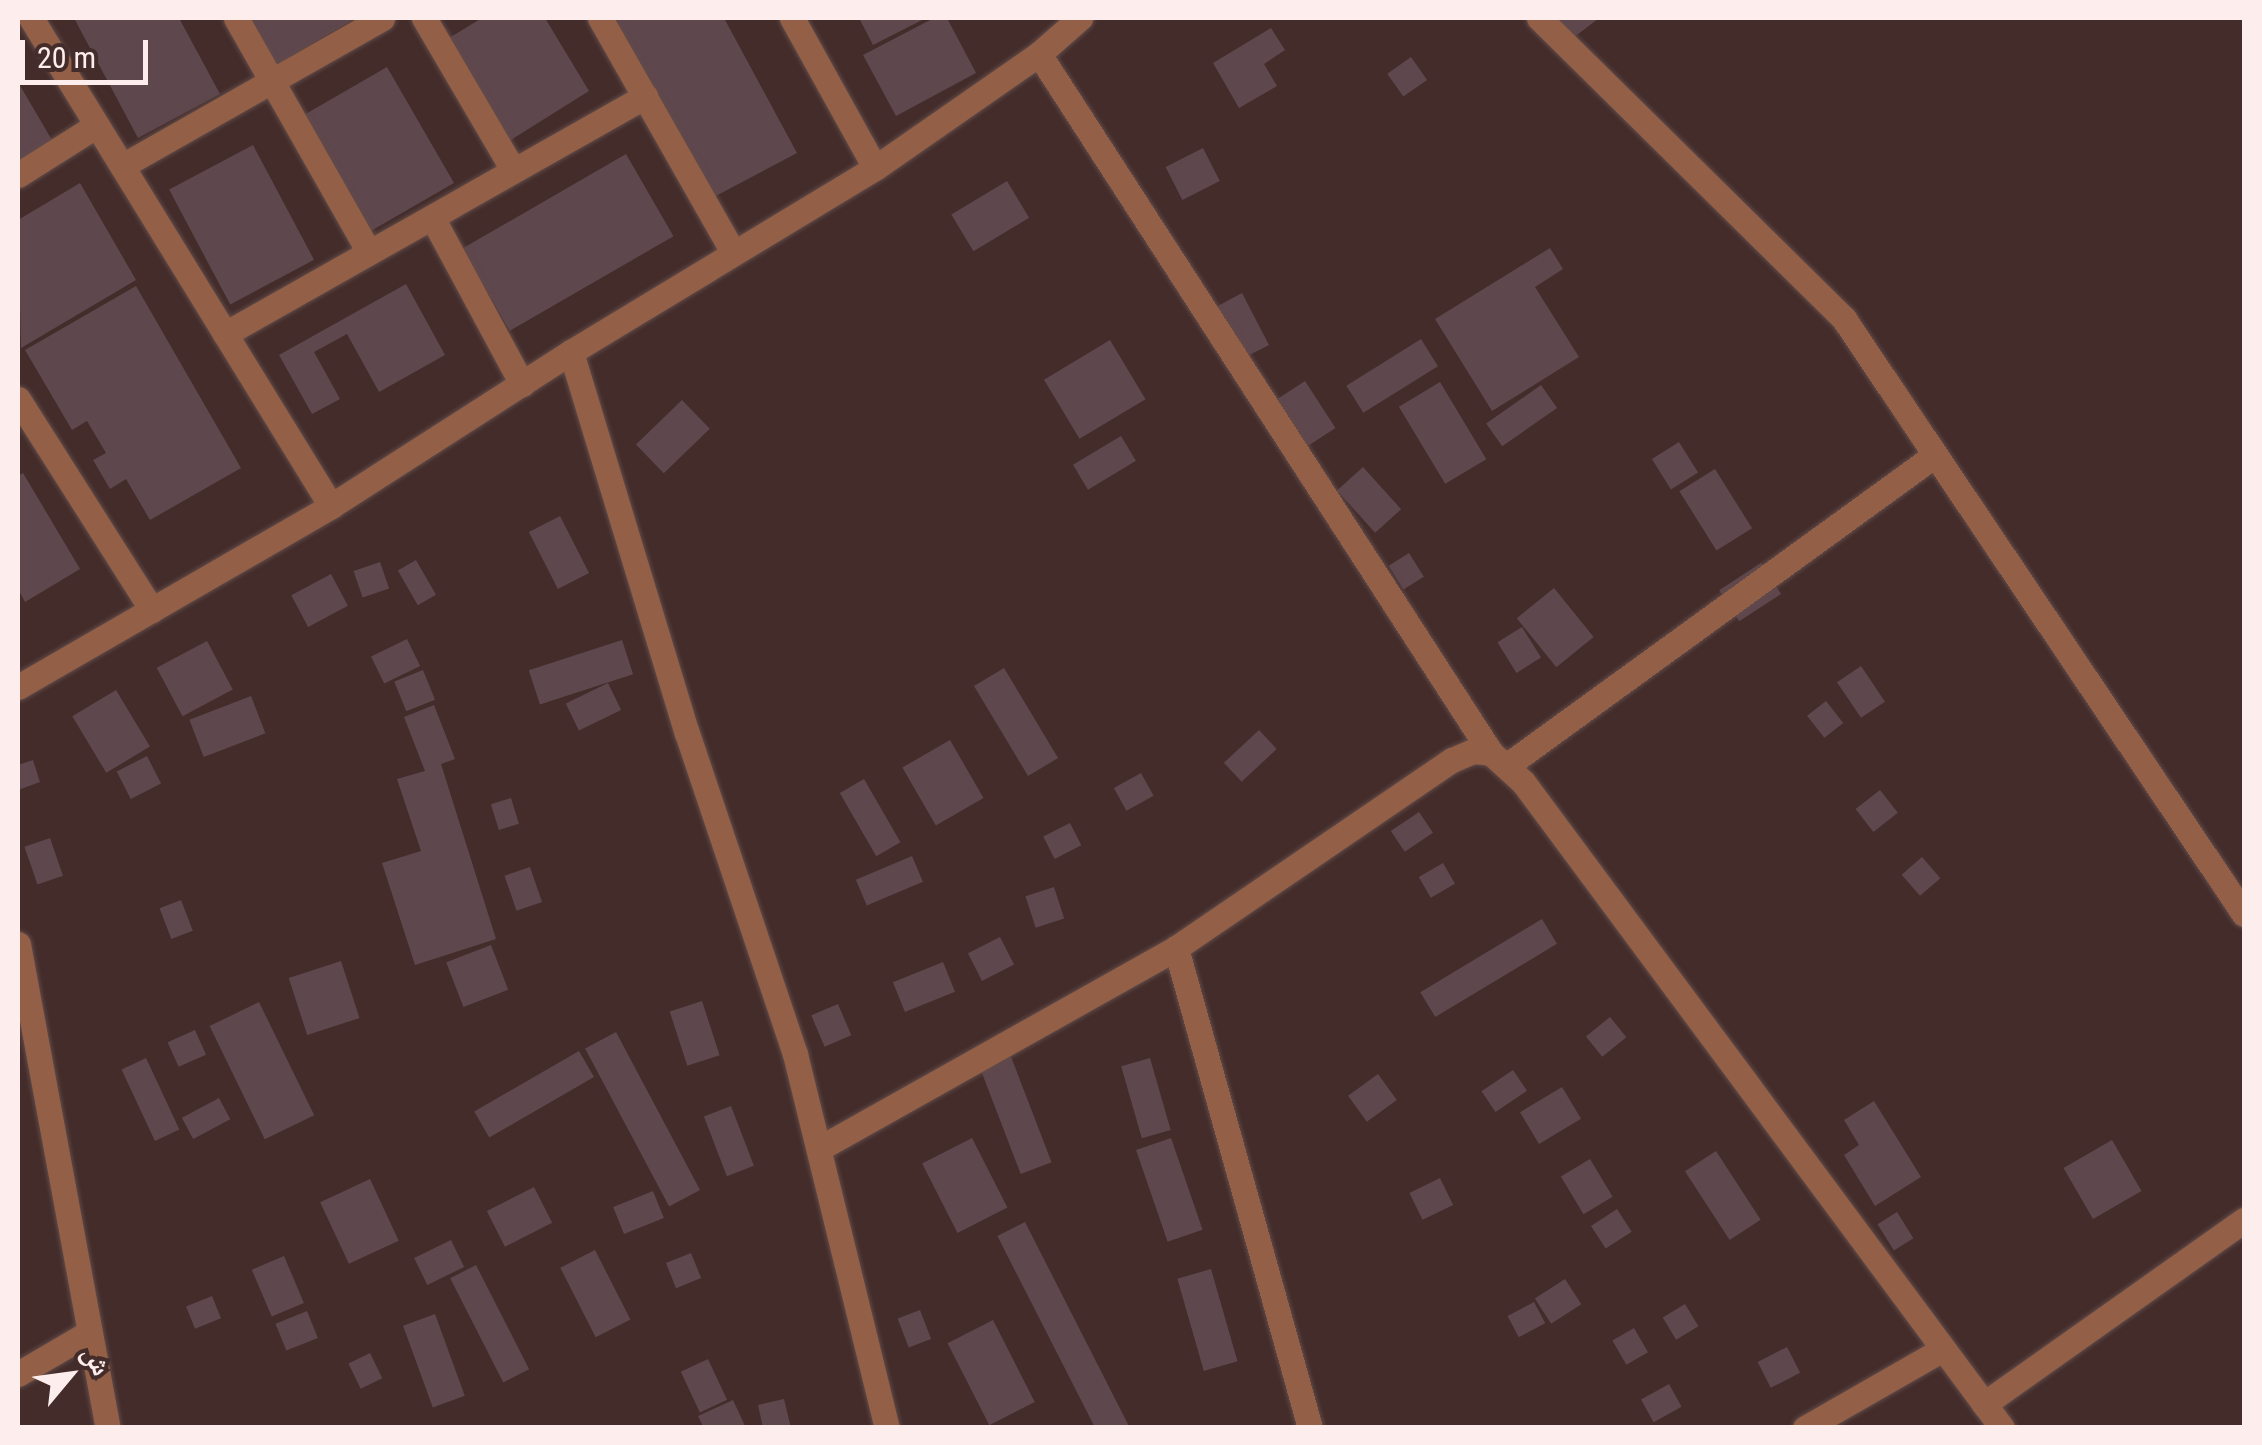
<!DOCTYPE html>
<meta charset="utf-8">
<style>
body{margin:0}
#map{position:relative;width:2262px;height:1445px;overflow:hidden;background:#432c2a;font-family:"Roboto Condensed","Noto Naskh Arabic",sans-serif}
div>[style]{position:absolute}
.building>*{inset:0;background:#5f474e;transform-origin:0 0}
.roads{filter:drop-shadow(0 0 2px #614b49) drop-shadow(0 0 2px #614b49)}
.street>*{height:25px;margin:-12.5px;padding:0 12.5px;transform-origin:12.5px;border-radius:12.5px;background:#936047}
span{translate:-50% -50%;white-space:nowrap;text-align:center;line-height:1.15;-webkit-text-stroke:8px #432c2a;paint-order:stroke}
.frame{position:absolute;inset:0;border:20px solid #fdedec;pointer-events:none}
.north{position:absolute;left:20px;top:1325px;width:100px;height:100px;-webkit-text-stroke:8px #432c2a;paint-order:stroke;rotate:61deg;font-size:28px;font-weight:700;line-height:40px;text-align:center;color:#fdedec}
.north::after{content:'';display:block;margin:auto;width:35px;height:45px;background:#fdedec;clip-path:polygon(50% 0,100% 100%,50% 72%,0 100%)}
.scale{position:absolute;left:20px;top:40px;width:128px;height:45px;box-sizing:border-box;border:5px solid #fdedec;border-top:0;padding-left:12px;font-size:30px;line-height:35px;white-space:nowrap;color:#fdedec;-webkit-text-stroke:8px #432c2a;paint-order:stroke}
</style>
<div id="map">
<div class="building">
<div style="clip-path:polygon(74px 18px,179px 18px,220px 94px,138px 138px)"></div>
<div style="clip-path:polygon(248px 18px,356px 18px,276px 65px)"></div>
<div style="clip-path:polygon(482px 18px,545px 18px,589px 91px,506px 143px,444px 41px)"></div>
<div style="clip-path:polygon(615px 18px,724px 18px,797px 153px,712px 198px)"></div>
<div style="clip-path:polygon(859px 18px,926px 18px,873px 45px)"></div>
<div style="clip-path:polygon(934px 18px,947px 18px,976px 73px,896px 116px,863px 55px)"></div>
<div style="clip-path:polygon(1535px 18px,1599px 18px,1559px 49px)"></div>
<div style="clip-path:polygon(1271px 28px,1285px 50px,1264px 64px,1277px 86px,1239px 108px,1213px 63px)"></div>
<div style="left:1411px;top:57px;width:28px;height:29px;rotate:55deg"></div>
<div style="left:387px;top:67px;width:134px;height:96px;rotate:60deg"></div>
<div style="clip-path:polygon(18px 82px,56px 147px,18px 170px)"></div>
<div style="left:253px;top:145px;width:130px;height:95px;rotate:62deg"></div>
<div style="left:1203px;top:148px;width:37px;height:42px;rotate:63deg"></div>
<div style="left:626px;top:154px;width:95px;height:189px;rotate:60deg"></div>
<div style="left:1007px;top:181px;width:43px;height:65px;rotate:59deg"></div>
<div style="clip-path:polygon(80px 183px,136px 280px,21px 348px,18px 220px)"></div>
<div style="clip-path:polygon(1550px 248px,1563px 269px,1535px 287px,1579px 357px,1492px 411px,1435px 319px)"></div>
<div style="clip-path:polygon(406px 284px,445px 355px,379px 392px,347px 334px,314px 352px,340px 399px,312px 414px,279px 355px)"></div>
<div style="clip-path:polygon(136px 286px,241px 468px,150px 520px,126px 479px,110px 489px,93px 460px,106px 453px,87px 421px,72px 430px,25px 350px)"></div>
<div style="clip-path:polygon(1242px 293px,1269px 345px,1228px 366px,1216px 307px)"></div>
<div style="left:1421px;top:339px;width:32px;height:88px;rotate:58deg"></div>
<div style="left:1110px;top:340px;width:69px;height:77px;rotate:59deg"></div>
<div style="left:1305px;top:381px;width:56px;height:33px;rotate:57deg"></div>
<div style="left:1440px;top:382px;width:90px;height:48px;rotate:59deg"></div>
<div style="left:1541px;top:385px;width:28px;height:67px;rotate:55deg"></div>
<div style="left:682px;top:400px;width:40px;height:64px;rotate:46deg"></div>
<div style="left:1121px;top:436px;width:29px;height:56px;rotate:59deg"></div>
<div style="left:1679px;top:442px;width:36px;height:32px;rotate:58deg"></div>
<div style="left:1363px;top:467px;width:57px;height:35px;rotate:48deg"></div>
<div style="left:1715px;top:469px;width:70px;height:42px;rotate:58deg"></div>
<div style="clip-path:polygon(23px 473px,80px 569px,25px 602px,18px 589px,18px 476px)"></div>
<div style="left:560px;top:516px;width:64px;height:35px;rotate:63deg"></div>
<div style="left:1409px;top:553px;width:28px;height:24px;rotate:58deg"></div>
<div style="left:416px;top:560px;width:40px;height:21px;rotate:60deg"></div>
<div style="left:380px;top:562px;width:28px;height:28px;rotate:71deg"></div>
<div style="left:1761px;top:563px;width:37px;height:50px;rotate:57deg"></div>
<div style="left:331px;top:574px;width:36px;height:45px;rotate:62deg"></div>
<div style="left:1554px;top:588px;width:63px;height:48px;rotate:51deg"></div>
<div style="left:1522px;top:627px;width:36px;height:29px;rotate:58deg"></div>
<div style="left:407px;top:639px;width:30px;height:40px;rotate:64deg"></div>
<div style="left:622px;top:640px;width:36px;height:98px;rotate:72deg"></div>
<div style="left:207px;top:641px;width:55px;height:57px;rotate:62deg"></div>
<div style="left:1861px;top:666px;width:43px;height:29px;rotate:56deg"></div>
<div style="left:1004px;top:668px;width:105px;height:35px;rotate:59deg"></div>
<div style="left:423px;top:670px;width:32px;height:31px;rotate:68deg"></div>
<div style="left:608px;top:683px;width:30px;height:47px;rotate:64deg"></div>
<div style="left:116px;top:690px;width:66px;height:51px;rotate:59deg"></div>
<div style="left:251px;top:696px;width:40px;height:66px;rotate:69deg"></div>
<div style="left:1826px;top:701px;width:28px;height:24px;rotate:52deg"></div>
<div style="clip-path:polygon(434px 705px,455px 759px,441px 764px,496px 939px,415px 965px,382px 863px,421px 851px,397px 779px,425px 771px,404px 717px)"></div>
<div style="left:1259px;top:730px;width:26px;height:48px;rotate:47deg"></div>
<div style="left:950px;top:740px;width:67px;height:55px;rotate:60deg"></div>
<div style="left:147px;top:756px;width:31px;height:34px;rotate:63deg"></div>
<div style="clip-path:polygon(33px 760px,40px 782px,18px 790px,18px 765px)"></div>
<div style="left:1141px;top:773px;width:26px;height:31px;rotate:61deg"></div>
<div style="left:864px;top:779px;width:73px;height:28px;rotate:60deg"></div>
<div style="left:1880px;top:790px;width:29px;height:31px;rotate:52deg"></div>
<div style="left:511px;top:798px;width:27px;height:21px;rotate:73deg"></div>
<div style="left:1419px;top:812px;width:25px;height:34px;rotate:56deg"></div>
<div style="left:1070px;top:823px;width:25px;height:30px;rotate:63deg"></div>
<div style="left:50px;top:838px;width:40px;height:27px;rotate:71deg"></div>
<div style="left:912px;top:856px;width:28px;height:61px;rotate:67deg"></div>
<div style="left:1922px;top:857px;width:28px;height:27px;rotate:49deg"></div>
<div style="left:1443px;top:863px;width:24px;height:28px;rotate:60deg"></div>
<div style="left:530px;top:867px;width:37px;height:27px;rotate:71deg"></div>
<div style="left:1054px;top:887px;width:33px;height:30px;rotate:72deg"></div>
<div style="left:181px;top:900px;width:33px;height:23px;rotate:69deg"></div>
<div style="left:1542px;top:919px;width:29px;height:142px;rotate:59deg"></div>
<div style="left:1000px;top:937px;width:31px;height:36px;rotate:63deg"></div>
<div style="left:491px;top:945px;width:48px;height:48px;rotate:69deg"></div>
<div style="left:341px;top:961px;width:60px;height:55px;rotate:72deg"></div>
<div style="left:943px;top:962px;width:32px;height:54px;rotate:68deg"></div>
<div style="left:702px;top:1001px;width:57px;height:34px;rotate:72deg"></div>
<div style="left:259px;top:1002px;width:126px;height:55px;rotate:64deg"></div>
<div style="left:838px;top:1004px;width:34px;height:29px;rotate:67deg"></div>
<div style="left:1610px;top:1017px;width:26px;height:31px;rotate:51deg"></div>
<div style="left:195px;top:1030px;width:27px;height:30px;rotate:66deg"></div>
<div style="left:616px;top:1032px;width:179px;height:35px;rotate:62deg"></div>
<div style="left:579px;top:1051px;width:30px;height:121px;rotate:60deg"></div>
<div style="left:1010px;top:1054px;width:116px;height:33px;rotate:69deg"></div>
<div style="left:146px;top:1058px;width:79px;height:27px;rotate:65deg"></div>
<div style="left:1150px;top:1058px;width:75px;height:30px;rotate:74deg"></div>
<div style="left:1513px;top:1070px;width:25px;height:38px;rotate:56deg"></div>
<div style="left:1378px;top:1074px;width:32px;height:37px;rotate:54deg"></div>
<div style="left:1562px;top:1087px;width:37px;height:49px;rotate:59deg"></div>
<div style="left:219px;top:1098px;width:24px;height:42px;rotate:62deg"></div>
<div style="clip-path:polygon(1874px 1101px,1921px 1177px,1875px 1206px,1844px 1155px,1859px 1145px,1844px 1120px)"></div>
<div style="left:731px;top:1106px;width:64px;height:29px;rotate:69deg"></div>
<div style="left:972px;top:1138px;width:78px;height:56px;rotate:63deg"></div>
<div style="left:1171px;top:1138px;width:97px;height:37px;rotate:71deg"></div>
<div style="left:2112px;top:1140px;width:59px;height:56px;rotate:60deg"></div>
<div style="left:1716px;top:1151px;width:82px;height:37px;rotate:57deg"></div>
<div style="left:1590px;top:1159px;width:44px;height:34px;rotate:59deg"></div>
<div style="left:1440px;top:1178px;width:30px;height:34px;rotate:64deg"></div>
<div style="left:370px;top:1179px;width:68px;height:55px;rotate:65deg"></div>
<div style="left:534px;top:1187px;width:40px;height:53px;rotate:63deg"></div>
<div style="left:653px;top:1191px;width:29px;height:43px;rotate:68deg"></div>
<div style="left:1617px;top:1209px;width:27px;height:31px;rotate:57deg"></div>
<div style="left:1897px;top:1212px;width:31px;height:23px;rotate:58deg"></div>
<div style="left:1025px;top:1222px;width:232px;height:31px;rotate:63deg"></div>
<div style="left:451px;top:1240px;width:30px;height:41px;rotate:64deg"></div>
<div style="left:595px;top:1250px;width:78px;height:39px;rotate:63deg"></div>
<div style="left:691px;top:1253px;width:27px;height:27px;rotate:68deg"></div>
<div style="left:284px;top:1256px;width:51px;height:35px;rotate:67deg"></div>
<div style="left:476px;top:1265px;width:117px;height:29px;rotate:63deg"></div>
<div style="left:1211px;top:1269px;width:96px;height:35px;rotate:74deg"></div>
<div style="left:1565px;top:1279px;width:30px;height:36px;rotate:57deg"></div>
<div style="left:212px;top:1296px;width:24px;height:28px;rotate:68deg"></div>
<div style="left:1534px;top:1302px;width:24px;height:30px;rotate:62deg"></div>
<div style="left:1685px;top:1304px;width:26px;height:26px;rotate:59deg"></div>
<div style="left:920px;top:1310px;width:31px;height:24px;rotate:69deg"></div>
<div style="left:307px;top:1311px;width:29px;height:34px;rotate:68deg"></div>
<div style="left:435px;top:1314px;width:87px;height:34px;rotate:70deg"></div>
<div style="left:993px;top:1320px;width:92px;height:51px;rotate:63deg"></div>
<div style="left:1634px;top:1328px;width:28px;height:25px;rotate:60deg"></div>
<div style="left:1787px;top:1347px;width:29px;height:33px;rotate:63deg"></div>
<div style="left:370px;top:1353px;width:28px;height:24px;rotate:64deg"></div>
<div style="left:708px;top:1359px;width:45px;height:30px;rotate:65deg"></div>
<div style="left:1669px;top:1384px;width:26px;height:32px;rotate:61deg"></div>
<div style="clip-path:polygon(784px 1399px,791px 1428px,763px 1428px,758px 1405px)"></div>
<div style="clip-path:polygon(733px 1400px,746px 1428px,704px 1428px,698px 1416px)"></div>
</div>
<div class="roads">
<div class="street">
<div style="left:31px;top:18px;width:573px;rotate:58.42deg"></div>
<div style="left:236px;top:18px;width:269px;rotate:60.4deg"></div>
<div style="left:424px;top:18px;width:176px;rotate:59.6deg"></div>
<div style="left:600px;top:18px;width:267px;rotate:60.4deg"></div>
<div style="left:792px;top:18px;width:171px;rotate:61deg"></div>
<div style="left:875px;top:168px;width:200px;rotate:-34.8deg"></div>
<div style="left:1039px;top:54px;width:55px;rotate:-41.3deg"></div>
<div style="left:1539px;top:18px;width:429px;rotate:44.6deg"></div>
<div style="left:1844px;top:319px;width:717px;rotate:56.09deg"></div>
<div style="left:1039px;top:54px;width:832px;rotate:57.11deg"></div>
<div style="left:122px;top:166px;width:299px;rotate:-29.6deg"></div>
<div style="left:18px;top:175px;width:93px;rotate:-32.3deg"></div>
<div style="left:432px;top:217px;width:190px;rotate:61.7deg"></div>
<div style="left:225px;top:334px;width:483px;rotate:-29.5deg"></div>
<div style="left:571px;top:352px;width:355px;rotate:-31.2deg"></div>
<div style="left:18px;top:399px;width:250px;rotate:57.6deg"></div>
<div style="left:18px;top:687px;width:362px;rotate:-30deg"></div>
<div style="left:331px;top:506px;width:285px;rotate:-32.7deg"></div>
<div style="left:571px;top:352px;width:398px;rotate:73.1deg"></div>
<div style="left:687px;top:733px;width:339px;rotate:71.4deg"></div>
<div style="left:795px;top:1054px;width:385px;rotate:76.2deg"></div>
<div style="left:1509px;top:764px;width:526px;rotate:-35.96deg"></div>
<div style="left:18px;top:944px;width:492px;rotate:79.5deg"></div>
<div style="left:1176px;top:948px;width:498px;rotate:74.4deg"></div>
<div style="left:820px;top:1148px;width:408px;rotate:-29.3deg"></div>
<div style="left:1176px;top:948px;width:334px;rotate:-34.3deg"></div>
<div style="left:1452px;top:760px;width:23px;rotate:-23deg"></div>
<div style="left:1473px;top:751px;width:18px;rotate:6deg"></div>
<div style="left:1491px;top:753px;width:43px;rotate:42.2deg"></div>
<div style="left:1523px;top:782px;width:804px;rotate:53.44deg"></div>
<div style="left:18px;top:1374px;width:83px;rotate:-30.3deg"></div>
<div style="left:1984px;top:1404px;width:319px;rotate:-35.3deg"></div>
<div style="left:1805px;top:1428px;width:159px;rotate:-29.8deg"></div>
</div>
</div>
<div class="frame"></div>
<div class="north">ش</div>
<div class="scale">20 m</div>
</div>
